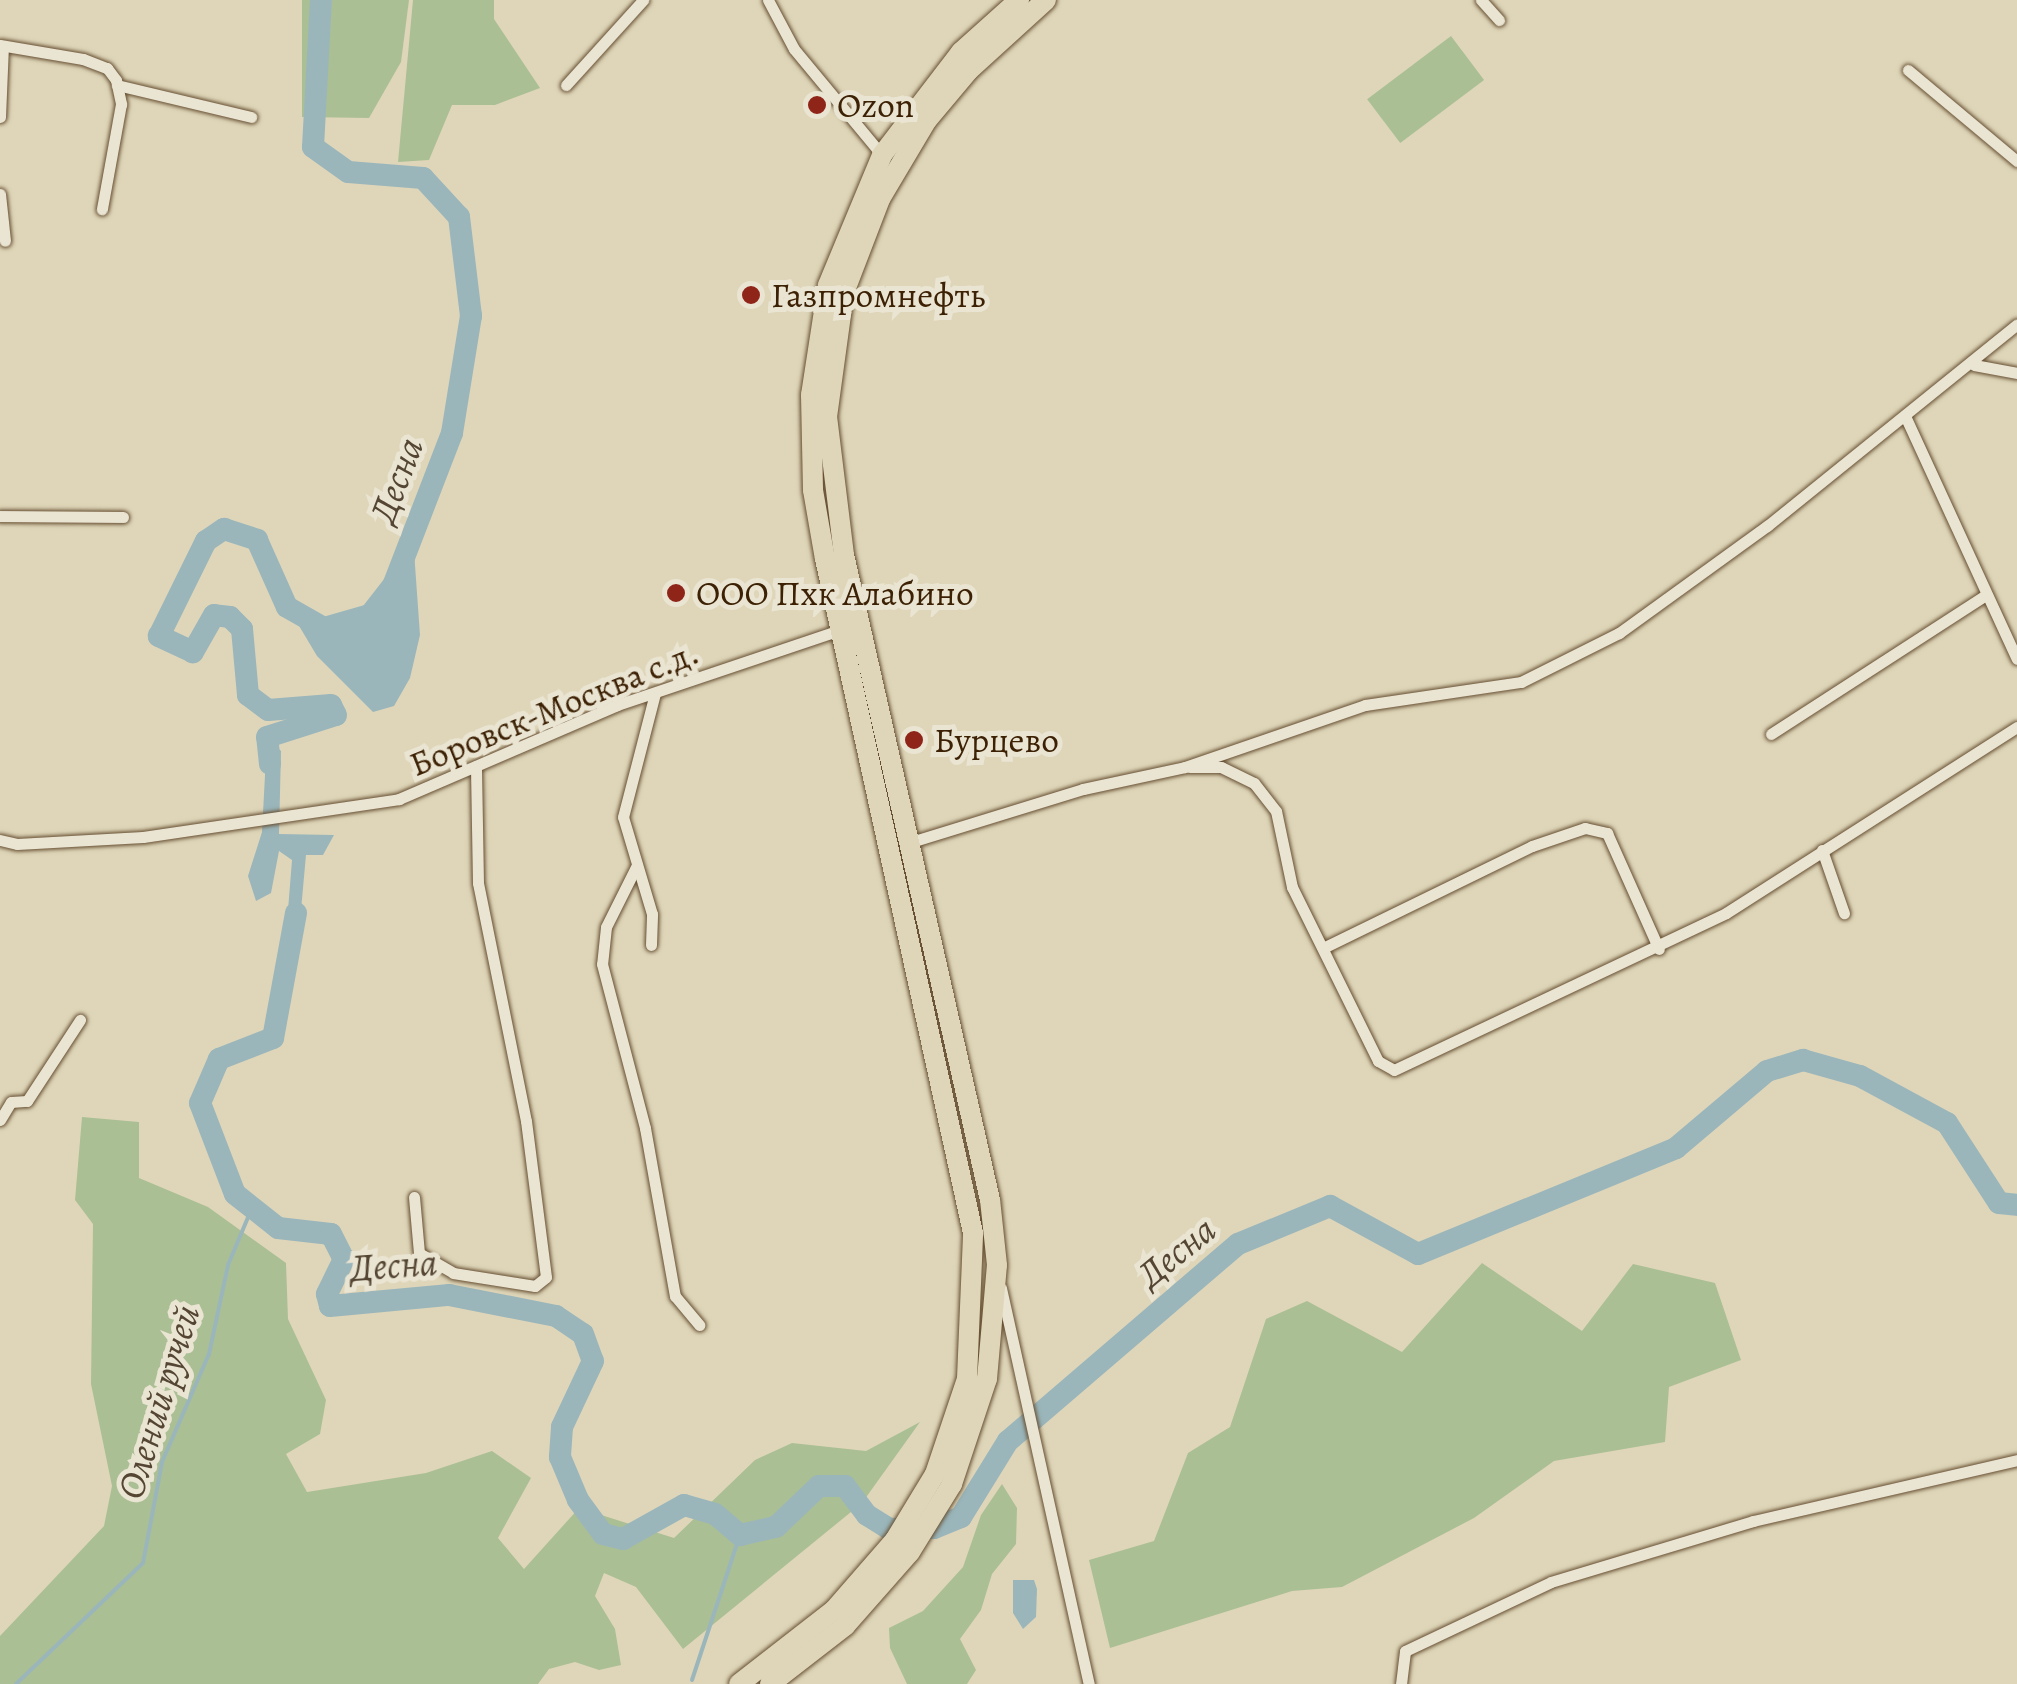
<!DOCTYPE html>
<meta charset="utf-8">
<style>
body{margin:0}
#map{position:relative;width:2017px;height:1684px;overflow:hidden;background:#dfd6b9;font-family:Alegreya,serif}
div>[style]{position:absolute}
.green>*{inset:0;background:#abbf94;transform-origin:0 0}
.water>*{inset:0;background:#9ab6bb}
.stream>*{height:4px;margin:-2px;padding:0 2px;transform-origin:2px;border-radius:2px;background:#9ab6bb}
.river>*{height:22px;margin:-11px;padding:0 11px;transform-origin:11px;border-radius:11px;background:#9ab6bb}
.roads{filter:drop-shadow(0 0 2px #664e31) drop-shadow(0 0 2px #664e31)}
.minor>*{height:11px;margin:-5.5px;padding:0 5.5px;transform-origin:5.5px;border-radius:5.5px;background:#eae4d2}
.trunk>*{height:20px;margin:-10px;padding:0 10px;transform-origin:10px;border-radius:10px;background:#dfd6b9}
.dots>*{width:28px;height:28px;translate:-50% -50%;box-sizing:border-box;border:5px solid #eae4d2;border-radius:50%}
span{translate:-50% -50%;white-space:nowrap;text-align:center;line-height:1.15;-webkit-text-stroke:10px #eae4d2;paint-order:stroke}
.poi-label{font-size:35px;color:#3d2104}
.left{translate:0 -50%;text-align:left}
.street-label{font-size:35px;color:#3d2104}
.water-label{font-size:38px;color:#544632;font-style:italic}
</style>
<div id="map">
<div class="green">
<div style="clip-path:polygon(302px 0,409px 0,401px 62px,369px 118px,302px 117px)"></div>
<div style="clip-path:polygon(413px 0,494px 0,494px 19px,540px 88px,495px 105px,452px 105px,429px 160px,398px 162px)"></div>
<div style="left:1451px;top:36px;width:55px;height:105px;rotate:53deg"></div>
<div style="clip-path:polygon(82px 1117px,139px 1122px,139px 1178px,208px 1207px,286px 1263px,288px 1319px,326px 1400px,320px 1434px,286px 1454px,307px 1492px,426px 1473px,492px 1451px,531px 1478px,498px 1538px,524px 1569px,579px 1508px,674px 1538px,755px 1460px,792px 1443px,866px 1451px,920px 1422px,862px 1503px,683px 1649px,636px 1587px,604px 1573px,595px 1596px,615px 1629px,621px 1665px,599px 1670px,575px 1662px,549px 1669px,538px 1684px,0 1684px,0 1636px,104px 1526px,112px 1486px,91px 1384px,93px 1224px,75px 1200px)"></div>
<div style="clip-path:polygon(1482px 1263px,1582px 1331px,1633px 1264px,1715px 1283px,1741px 1360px,1669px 1387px,1665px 1442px,1554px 1461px,1474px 1518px,1342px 1587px,1292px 1591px,1110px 1648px,1089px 1560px,1154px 1541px,1188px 1453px,1230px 1427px,1266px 1319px,1307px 1301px,1402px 1352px)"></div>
<div style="clip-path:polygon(1002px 1484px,1017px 1508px,1016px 1544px,992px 1574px,981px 1610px,960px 1639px,976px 1670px,967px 1684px,907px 1684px,890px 1648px,889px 1628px,923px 1611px,963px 1567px,981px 1515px)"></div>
</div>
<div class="water">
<div style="clip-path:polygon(413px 537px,420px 635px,410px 678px,394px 706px,373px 712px,317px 656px,286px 604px,324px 628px,370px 615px,393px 586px)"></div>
<div style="clip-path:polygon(267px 737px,281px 751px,279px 834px,334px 835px,323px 855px,306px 855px,299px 932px,291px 940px,286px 935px,292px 860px,279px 851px,271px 893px,256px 901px,248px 876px,262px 832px)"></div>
<div style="clip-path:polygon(1013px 1580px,1034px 1580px,1037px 1589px,1036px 1617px,1023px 1629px,1013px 1613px)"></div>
</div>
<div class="stream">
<div style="left:692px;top:1680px;width:153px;rotate:-71.7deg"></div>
<div style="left:16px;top:1684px;width:175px;rotate:-43.6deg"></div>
<div style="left:143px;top:1563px;width:103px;rotate:-79.3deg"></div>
<div style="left:162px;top:1462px;width:118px;rotate:-66.5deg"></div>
<div style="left:209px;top:1354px;width:91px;rotate:-77.9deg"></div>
<div style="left:228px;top:1265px;width:62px;rotate:-67.2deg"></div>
</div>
<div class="river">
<div style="left:270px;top:764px;width:27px;rotate:-96deg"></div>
<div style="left:267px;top:737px;width:72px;rotate:-17.7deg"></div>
<div style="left:336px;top:715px;width:11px;rotate:-117deg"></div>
<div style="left:331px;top:705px;width:63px;rotate:175.5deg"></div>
<div style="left:268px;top:710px;width:25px;rotate:-143deg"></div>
<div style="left:248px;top:695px;width:66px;rotate:-95.2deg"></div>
<div style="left:242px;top:629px;width:17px;rotate:-135deg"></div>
<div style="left:230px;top:617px;width:16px;rotate:-173deg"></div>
<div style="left:214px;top:615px;width:43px;rotate:119.6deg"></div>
<div style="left:193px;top:652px;width:38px;rotate:-155deg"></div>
<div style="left:159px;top:636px;width:106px;rotate:-63.7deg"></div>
<div style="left:206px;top:541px;width:22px;rotate:-34deg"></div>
<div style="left:224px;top:529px;width:35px;rotate:18deg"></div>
<div style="left:257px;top:540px;width:73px;rotate:65.9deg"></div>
<div style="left:287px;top:607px;width:43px;rotate:29.6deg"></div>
<div style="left:324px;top:628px;width:48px;rotate:-15.8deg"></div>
<div style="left:370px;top:615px;width:37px;rotate:-52deg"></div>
<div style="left:393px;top:586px;width:164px;rotate:-68.9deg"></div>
<div style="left:452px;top:433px;width:119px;rotate:-80.8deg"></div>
<div style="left:471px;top:316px;width:100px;rotate:-96.9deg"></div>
<div style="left:459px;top:217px;width:53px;rotate:-132.7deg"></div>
<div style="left:423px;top:178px;width:75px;rotate:-175.4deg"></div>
<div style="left:348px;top:172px;width:43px;rotate:-144.5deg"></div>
<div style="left:313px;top:147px;width:147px;rotate:-86.9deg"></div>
<div style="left:296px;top:913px;width:127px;rotate:100.4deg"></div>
<div style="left:273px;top:1038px;width:58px;rotate:158.7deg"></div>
<div style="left:219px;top:1059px;width:48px;rotate:113.4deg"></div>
<div style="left:200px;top:1103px;width:97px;rotate:69deg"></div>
<div style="left:235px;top:1194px;width:55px;rotate:38.3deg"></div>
<div style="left:278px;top:1228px;width:53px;rotate:6.5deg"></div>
<div style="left:331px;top:1234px;width:28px;rotate:63deg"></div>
<div style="left:344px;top:1259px;width:39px;rotate:116deg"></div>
<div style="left:327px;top:1294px;width:12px;rotate:76deg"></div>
<div style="left:330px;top:1306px;width:120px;rotate:-5.3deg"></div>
<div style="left:449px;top:1295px;width:109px;rotate:11.1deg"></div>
<div style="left:556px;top:1316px;width:32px;rotate:34deg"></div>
<div style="left:583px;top:1334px;width:29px;rotate:70deg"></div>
<div style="left:593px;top:1361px;width:73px;rotate:115.2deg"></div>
<div style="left:562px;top:1427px;width:30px;rotate:94deg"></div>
<div style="left:560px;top:1457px;width:47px;rotate:67.3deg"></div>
<div style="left:578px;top:1500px;width:42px;rotate:53.7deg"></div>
<div style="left:603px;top:1534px;width:21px;rotate:14deg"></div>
<div style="left:623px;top:1539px;width:70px;rotate:-29.1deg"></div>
<div style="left:684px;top:1505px;width:32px;rotate:16deg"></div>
<div style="left:715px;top:1514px;width:33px;rotate:40deg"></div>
<div style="left:740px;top:1535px;width:37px;rotate:-13deg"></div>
<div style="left:776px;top:1527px;width:59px;rotate:-43.6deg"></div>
<div style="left:819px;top:1486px;width:26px"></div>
<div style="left:845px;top:1486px;width:36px;rotate:53deg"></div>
<div style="left:867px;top:1515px;width:26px;rotate:32deg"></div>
<div style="left:889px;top:1529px;width:45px;rotate:-1.3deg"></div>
<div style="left:934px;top:1528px;width:29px;rotate:-22deg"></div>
<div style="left:961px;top:1517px;width:89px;rotate:-58.3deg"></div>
<div style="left:1008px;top:1441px;width:303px;rotate:-40.6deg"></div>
<div style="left:1238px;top:1244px;width:100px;rotate:-22.4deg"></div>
<div style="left:1330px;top:1206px;width:100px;rotate:28.6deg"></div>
<div style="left:1418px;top:1254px;width:279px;rotate:-22.3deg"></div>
<div style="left:1676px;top:1148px;width:119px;rotate:-40.2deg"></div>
<div style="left:1767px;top:1071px;width:38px;rotate:-17deg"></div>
<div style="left:1803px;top:1060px;width:59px;rotate:15.7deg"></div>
<div style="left:1860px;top:1076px;width:99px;rotate:28.4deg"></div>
<div style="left:1947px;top:1123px;width:95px;rotate:57deg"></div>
<div style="left:1999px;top:1203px;width:18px;rotate:6deg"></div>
</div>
<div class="roads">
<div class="minor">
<div style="left:768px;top:0;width:55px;rotate:62deg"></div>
<div style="left:794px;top:49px;width:138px;rotate:50.3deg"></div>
<div style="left:1481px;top:0;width:27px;rotate:48deg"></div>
<div style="left:0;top:45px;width:84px;rotate:9.6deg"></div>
<div style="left:83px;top:59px;width:26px;rotate:21deg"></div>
<div style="left:107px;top:68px;width:15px;rotate:53deg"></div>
<div style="left:116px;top:80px;width:25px;rotate:78deg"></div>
<div style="left:121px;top:104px;width:107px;rotate:100.3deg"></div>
<div style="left:1908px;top:70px;width:142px;rotate:39.9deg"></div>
<div style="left:117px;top:85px;width:138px;rotate:13.4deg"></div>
<div style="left:566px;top:85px;width:115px;rotate:-47.8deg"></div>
<div style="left:0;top:117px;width:71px;rotate:-87.6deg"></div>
<div style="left:0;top:194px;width:47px;rotate:83.9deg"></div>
<div style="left:1974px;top:365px;width:44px;rotate:10.5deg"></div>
<div style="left:1906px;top:418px;width:265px;rotate:65.3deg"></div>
<div style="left:0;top:516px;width:123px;rotate:0.5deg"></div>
<div style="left:1771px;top:734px;width:256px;rotate:-32.9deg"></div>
<div style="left:1190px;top:767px;width:31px"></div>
<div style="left:1221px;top:767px;width:37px;rotate:26deg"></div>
<div style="left:1254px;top:783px;width:36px;rotate:52deg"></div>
<div style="left:1276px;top:811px;width:78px;rotate:78.1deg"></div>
<div style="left:1292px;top:887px;width:194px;rotate:63.7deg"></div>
<div style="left:1378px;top:1061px;width:18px;rotate:29deg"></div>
<div style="left:1394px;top:1070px;width:367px;rotate:-25.3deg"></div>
<div style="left:1726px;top:913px;width:345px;rotate:-32.6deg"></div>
<div style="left:0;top:840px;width:17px;rotate:13deg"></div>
<div style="left:17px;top:844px;width:126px;rotate:-3.2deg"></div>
<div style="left:143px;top:837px;width:259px;rotate:-8.4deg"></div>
<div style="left:399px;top:799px;width:237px;rotate:-23.3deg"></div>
<div style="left:617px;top:705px;width:235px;rotate:-18.6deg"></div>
<div style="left:911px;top:842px;width:180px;rotate:-17.1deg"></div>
<div style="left:1083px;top:789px;width:104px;rotate:-12.2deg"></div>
<div style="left:1185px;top:767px;width:190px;rotate:-19deg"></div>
<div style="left:1365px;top:705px;width:158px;rotate:-8.4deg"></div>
<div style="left:1521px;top:682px;width:110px;rotate:-26.6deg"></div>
<div style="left:1619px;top:633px;width:183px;rotate:-35.9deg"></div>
<div style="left:1767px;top:526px;width:321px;rotate:-38.9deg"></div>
<div style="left:1822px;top:850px;width:67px;rotate:70.8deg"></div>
<div style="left:637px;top:865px;width:69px;rotate:116.6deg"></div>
<div style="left:606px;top:927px;width:37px;rotate:96deg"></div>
<div style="left:602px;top:964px;width:170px;rotate:75.3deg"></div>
<div style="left:645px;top:1128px;width:171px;rotate:79.9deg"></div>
<div style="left:675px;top:1296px;width:38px;rotate:50deg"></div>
<div style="left:651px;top:945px;width:31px;rotate:-88deg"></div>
<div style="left:652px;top:914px;width:101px;rotate:-106.6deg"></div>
<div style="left:623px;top:817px;width:128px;rotate:-75.5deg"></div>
<div style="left:1325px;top:947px;width:230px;rotate:-26deg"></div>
<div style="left:1532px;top:846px;width:56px;rotate:-18.8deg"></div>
<div style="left:1585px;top:828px;width:23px;rotate:13deg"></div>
<div style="left:1607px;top:833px;width:127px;rotate:65.9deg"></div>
<div style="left:0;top:1120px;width:21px;rotate:-59deg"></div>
<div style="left:11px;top:1102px;width:16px;rotate:-4deg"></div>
<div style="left:27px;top:1101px;width:97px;rotate:-56.8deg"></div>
<div style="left:414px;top:1197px;width:56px;rotate:84.9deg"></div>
<div style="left:419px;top:1253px;width:39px;rotate:30deg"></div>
<div style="left:453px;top:1273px;width:83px;rotate:9deg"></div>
<div style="left:535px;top:1286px;width:14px;rotate:-39deg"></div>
<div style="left:546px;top:1277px;width:157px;rotate:-97.3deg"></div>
<div style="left:526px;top:1121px;width:243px;rotate:-101.4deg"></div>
<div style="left:478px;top:883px;width:117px;rotate:-91deg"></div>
<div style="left:1001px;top:1288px;width:406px;rotate:77.5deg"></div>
<div style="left:1401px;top:1684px;width:33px;rotate:-83deg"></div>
<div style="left:1405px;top:1651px;width:161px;rotate:-25.3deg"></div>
<div style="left:1551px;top:1582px;width:211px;rotate:-16.8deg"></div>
<div style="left:1753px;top:1521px;width:271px;rotate:-13deg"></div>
</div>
<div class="trunk">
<div style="left:739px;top:1684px;width:120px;rotate:-37.9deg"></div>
<div style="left:834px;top:1610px;width:93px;rotate:-48.9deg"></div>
<div style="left:895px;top:1540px;width:77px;rotate:-58.8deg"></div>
<div style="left:935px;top:1474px;width:100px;rotate:-71.4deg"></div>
<div style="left:967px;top:1379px;width:146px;rotate:-87.6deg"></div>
<div style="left:973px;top:1233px;width:690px;rotate:-102.38deg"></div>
<div style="left:825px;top:559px;width:70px;rotate:-99.9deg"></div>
<div style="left:813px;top:490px;width:95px;rotate:-91.2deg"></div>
<div style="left:811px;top:395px;width:111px;rotate:-81.2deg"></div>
<div style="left:828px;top:285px;width:141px;rotate:-67.4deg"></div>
<div style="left:882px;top:155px;width:130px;rotate:-52.5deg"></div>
<div style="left:961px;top:52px;width:78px;rotate:-41.9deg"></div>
<div style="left:770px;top:1684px;width:95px;rotate:-37.7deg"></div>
<div style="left:845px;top:1626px;width:98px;rotate:-48.7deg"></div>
<div style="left:910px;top:1552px;width:80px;rotate:-58.3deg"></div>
<div style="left:952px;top:1484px;width:111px;rotate:-71.6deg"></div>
<div style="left:987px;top:1379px;width:114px;rotate:-85deg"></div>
<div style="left:997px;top:1265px;width:65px;rotate:-96.1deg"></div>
<div style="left:990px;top:1200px;width:661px;rotate:-102.75deg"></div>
<div style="left:844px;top:555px;width:139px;rotate:-97deg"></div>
<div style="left:827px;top:417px;width:125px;rotate:-82.2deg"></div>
<div style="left:844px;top:293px;width:101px;rotate:-69deg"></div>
<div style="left:880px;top:199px;width:92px;rotate:-59.3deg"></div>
<div style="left:927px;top:120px;width:65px;rotate:-50deg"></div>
<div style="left:969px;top:70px;width:104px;rotate:-42.3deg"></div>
</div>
</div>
<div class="dots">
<div style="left:817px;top:105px;background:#8f2418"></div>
<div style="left:751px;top:295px;background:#8f2418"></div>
<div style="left:676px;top:593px;background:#8f2418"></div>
<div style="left:914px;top:740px;background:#8f2418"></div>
</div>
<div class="poi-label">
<span class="left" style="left:837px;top:105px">Ozon</span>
<span class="left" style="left:771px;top:295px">Газпромнефть</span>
<span class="left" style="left:696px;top:593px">ООО Пхк Алабино</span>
<span class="left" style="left:934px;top:740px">Бурцево</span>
</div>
<div class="street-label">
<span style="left:554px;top:708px;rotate:-22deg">Боровск-Москва с.д.</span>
</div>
<div class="water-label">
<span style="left:397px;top:480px;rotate:-69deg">Десна</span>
<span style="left:1177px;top:1252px;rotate:-39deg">Десна</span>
<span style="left:394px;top:1266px;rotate:-4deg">Десна</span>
<span style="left:159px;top:1402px;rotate:-73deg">Олений ручей</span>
</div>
</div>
